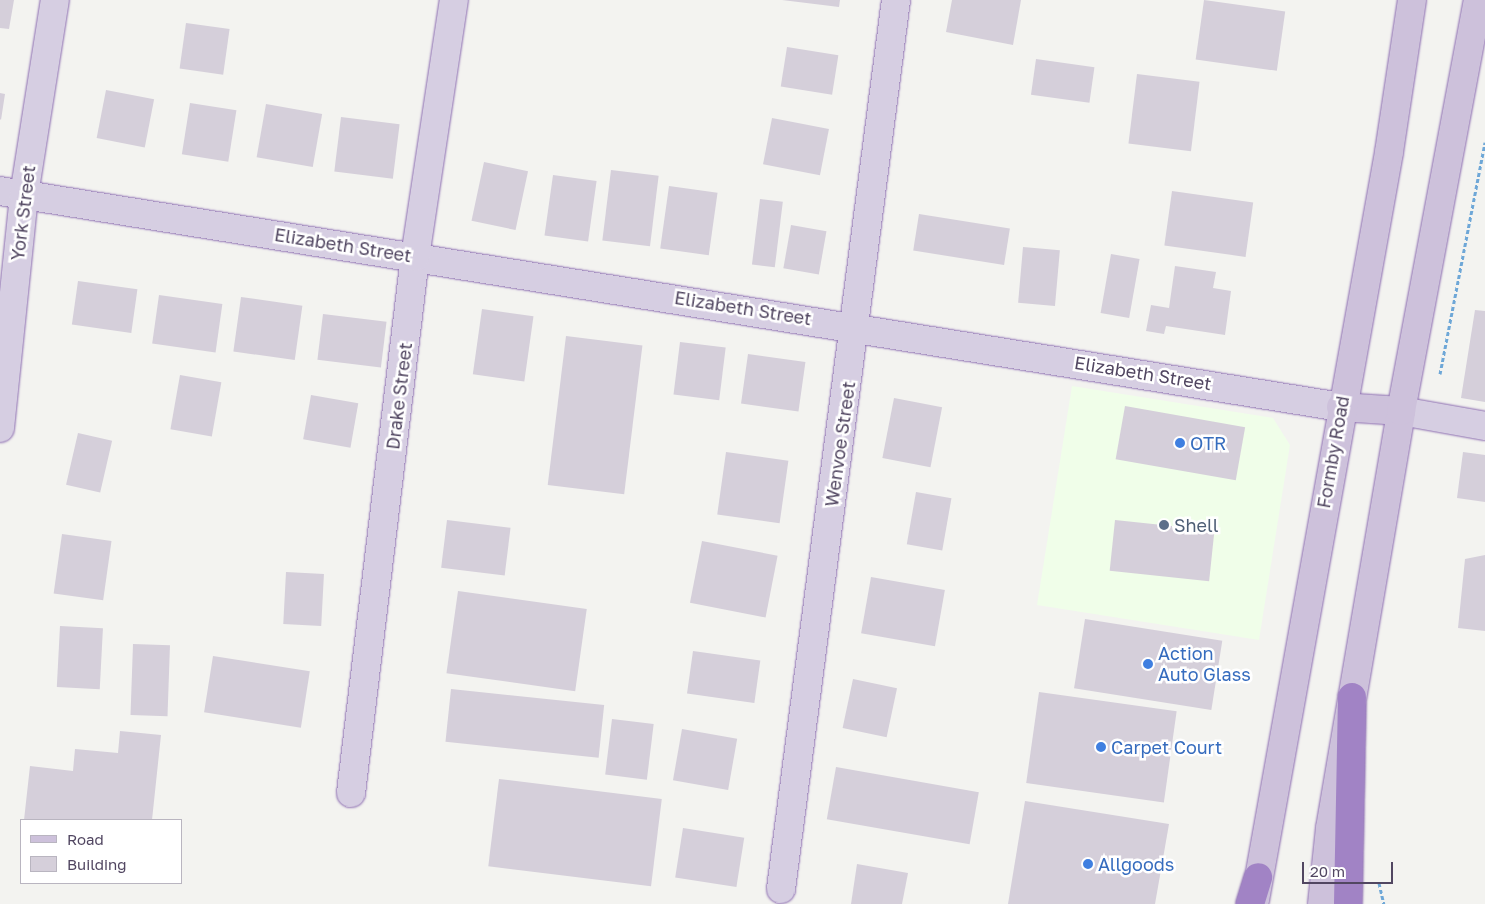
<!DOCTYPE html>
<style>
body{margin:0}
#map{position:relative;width:1485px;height:904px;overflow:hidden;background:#f3f3f0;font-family:"Golos Text",sans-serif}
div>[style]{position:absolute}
.commercial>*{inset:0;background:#f0fee9}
.building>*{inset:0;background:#d5cfda;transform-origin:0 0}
.path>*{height:3px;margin-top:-1.5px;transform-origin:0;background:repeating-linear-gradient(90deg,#6ea7d7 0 4px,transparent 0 6.5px)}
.roads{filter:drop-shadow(0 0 1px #8d6eb1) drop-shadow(0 0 1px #8d6eb1)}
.minor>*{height:28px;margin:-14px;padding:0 14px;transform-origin:14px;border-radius:14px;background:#d6cee2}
.secondary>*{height:28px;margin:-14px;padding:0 14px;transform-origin:14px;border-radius:14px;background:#cdc1db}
.motorway>*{height:28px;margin:-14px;padding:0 14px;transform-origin:14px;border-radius:14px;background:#a183c5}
.dots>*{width:14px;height:14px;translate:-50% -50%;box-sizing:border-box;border:2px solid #fff;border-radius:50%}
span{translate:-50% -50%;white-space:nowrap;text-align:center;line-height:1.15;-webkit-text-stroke:5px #fff;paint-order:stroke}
.street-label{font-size:18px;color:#514661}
.shop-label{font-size:18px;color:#366cbe}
.left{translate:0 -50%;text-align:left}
.service-label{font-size:18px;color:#4e5e75}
.legend{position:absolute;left:20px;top:819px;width:162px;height:65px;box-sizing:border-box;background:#fff;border:1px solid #b9b5c0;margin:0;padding:6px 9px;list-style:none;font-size:15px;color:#514661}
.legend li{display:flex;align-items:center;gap:10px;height:25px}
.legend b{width:25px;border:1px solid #b9b5c0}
.scale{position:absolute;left:1302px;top:862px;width:91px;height:22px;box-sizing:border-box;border:2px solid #514661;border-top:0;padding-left:6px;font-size:15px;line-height:18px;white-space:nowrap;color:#514661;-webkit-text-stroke:4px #fff;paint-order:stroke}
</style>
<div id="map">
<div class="commercial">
<div style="clip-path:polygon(1072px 386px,1273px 418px,1290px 445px,1259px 640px,1037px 605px)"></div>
</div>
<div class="building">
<div style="clip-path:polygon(0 0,14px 0,9px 29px,0 28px)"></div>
<div style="clip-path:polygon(782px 0,840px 0,839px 7px)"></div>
<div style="clip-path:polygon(952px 0,1021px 0,1013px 45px,946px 32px)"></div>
<div style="left:1204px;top:0;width:82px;height:60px;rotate:8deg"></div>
<div style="left:186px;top:23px;width:44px;height:46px;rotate:8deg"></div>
<div style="left:787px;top:47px;width:52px;height:40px;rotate:9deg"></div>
<div style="left:1036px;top:59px;width:59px;height:36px;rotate:8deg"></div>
<div style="left:1137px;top:74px;width:63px;height:70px;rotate:7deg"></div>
<div style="left:106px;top:90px;width:49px;height:49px;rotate:11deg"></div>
<div style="clip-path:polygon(0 93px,5px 94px,1px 120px,0 119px)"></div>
<div style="left:190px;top:103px;width:47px;height:52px;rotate:9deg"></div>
<div style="left:266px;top:104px;width:57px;height:54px;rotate:10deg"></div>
<div style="left:341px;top:117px;width:59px;height:55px;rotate:7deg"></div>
<div style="left:772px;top:118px;width:58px;height:47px;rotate:11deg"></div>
<div style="left:484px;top:162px;width:45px;height:60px;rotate:12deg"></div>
<div style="left:611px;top:170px;width:48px;height:71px;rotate:7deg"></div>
<div style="left:553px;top:175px;width:44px;height:61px;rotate:8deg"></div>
<div style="left:669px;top:186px;width:49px;height:63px;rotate:8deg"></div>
<div style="left:1172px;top:191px;width:82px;height:55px;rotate:8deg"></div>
<div style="left:760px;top:199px;width:23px;height:66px;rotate:7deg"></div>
<div style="left:919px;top:214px;width:92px;height:37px;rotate:9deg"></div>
<div style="left:791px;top:225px;width:36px;height:44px;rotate:10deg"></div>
<div style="left:1023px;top:247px;width:37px;height:56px;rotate:5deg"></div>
<div style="left:1111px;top:254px;width:29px;height:60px;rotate:10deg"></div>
<div style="clip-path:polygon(1175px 266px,1216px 272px,1213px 288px,1231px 291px,1225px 335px,1166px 326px,1164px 334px,1146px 331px,1151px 305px,1169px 308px)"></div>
<div style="left:78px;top:281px;width:60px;height:44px;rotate:8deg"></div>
<div style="left:159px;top:295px;width:64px;height:49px;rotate:8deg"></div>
<div style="left:241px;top:297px;width:62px;height:55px;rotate:8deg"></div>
<div style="left:482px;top:309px;width:52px;height:66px;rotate:8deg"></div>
<div style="clip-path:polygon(1475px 310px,1485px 311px,1485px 402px,1461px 398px)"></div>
<div style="left:323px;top:314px;width:64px;height:46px;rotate:7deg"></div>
<div style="left:566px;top:336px;width:77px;height:150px;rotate:7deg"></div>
<div style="left:680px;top:342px;width:46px;height:53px;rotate:7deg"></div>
<div style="left:748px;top:354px;width:58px;height:50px;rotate:8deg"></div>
<div style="left:180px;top:375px;width:42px;height:55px;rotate:10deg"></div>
<div style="left:311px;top:395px;width:48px;height:45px;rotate:10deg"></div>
<div style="left:894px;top:398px;width:49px;height:61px;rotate:11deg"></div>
<div style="left:1125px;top:406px;width:122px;height:54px;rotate:10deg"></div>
<div style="left:78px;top:433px;width:35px;height:53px;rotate:13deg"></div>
<div style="left:726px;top:452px;width:63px;height:63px;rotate:8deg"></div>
<div style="clip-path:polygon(1463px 452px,1485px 455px,1485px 502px,1457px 498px)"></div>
<div style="left:916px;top:492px;width:36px;height:53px;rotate:10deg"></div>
<div style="left:447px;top:520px;width:64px;height:48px;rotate:7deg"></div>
<div style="left:1115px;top:520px;width:100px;height:51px;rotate:6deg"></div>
<div style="left:62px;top:534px;width:50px;height:60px;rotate:8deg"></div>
<div style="left:702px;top:541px;width:77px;height:63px;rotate:11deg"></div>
<div style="clip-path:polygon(1485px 555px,1485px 631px,1458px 628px,1465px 559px)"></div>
<div style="left:286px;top:572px;width:38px;height:52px;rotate:3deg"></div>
<div style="left:871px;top:577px;width:75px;height:57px;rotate:10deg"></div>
<div style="left:458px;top:591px;width:130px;height:83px;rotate:8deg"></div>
<div style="left:1085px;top:619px;width:139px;height:70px;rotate:9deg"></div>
<div style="left:60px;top:626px;width:43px;height:61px;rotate:3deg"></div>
<div style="left:133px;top:644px;width:37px;height:71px;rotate:2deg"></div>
<div style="left:693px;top:651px;width:68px;height:43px;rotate:8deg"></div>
<div style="left:213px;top:656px;width:98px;height:57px;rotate:9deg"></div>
<div style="left:853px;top:679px;width:45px;height:50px;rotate:12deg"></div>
<div style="left:451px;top:689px;width:154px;height:53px;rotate:6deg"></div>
<div style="left:1039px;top:692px;width:139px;height:92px;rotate:8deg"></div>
<div style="left:612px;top:719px;width:42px;height:56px;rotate:7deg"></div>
<div style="left:682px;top:729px;width:56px;height:52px;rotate:10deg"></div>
<div style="clip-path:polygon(120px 731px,161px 735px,152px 820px,24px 820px,30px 766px,73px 771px,75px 749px,118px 753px)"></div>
<div style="left:836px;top:767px;width:145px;height:53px;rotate:10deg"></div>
<div style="left:499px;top:779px;width:164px;height:88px;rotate:7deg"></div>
<div style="clip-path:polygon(1025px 801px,1169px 824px,1155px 904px,1008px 904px)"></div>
<div style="left:683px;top:828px;width:62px;height:50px;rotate:9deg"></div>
<div style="clip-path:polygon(857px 864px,908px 873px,902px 904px,851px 904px)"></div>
</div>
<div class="path">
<div style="left:1440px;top:374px;width:236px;rotate:-79deg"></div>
<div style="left:1379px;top:883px;width:22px;rotate:77deg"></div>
</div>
<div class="roads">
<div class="minor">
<div style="left:0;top:191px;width:1358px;rotate:9.15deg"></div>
<div style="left:1401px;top:411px;width:85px;rotate:10.1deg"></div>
<div style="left:0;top:428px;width:234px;rotate:-84.1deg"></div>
<div style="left:24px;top:195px;width:197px;rotate:-81deg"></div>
<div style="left:351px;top:793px;width:540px;rotate:-83.19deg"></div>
<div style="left:415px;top:257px;width:260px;rotate:-81.4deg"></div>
<div style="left:781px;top:889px;width:896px;rotate:-82.63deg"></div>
</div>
<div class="secondary">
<div style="left:1341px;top:407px;width:60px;rotate:3.8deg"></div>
<div style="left:1255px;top:900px;width:760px;rotate:-79.84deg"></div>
<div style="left:1389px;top:152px;width:154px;rotate:-81.4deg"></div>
<div style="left:1322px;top:904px;width:76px;rotate:-84deg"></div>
<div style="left:1330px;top:828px;width:423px;rotate:-80.3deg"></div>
<div style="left:1401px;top:411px;width:418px;rotate:-79.4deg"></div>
</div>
<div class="motorway">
<div style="left:1250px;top:904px;width:28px;rotate:-73deg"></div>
<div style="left:1348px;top:904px;width:207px;rotate:-88.9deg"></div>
</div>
</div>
<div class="dots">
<div style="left:1180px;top:443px;background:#3f7fe0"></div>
<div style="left:1164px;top:525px;background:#5c6f8a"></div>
<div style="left:1148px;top:664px;background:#3f7fe0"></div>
<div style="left:1101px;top:747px;background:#3f7fe0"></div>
<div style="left:1088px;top:864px;background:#3f7fe0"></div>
</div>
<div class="street-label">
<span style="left:23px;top:213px;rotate:-83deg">York Street</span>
<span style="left:343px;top:245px;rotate:9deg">Elizabeth Street</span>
<span style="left:743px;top:308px;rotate:9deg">Elizabeth Street</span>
<span style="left:1143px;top:373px;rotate:9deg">Elizabeth Street</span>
<span style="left:399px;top:396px;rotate:-83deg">Drake Street</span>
<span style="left:840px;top:444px;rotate:-82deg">Wenvoe Street</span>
<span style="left:1333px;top:452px;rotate:-80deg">Formby Road</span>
</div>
<div class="shop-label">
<span class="left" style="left:1190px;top:443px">OTR</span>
<span class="left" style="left:1158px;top:664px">Action<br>Auto Glass</span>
<span class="left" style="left:1111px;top:747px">Carpet Court</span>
<span class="left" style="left:1098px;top:864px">Allgoods</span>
</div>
<div class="service-label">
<span class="left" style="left:1174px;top:525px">Shell</span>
</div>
<ul class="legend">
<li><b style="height:6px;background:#cdc1db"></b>Road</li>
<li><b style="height:14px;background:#d5cfda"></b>Building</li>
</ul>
<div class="scale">20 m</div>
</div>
